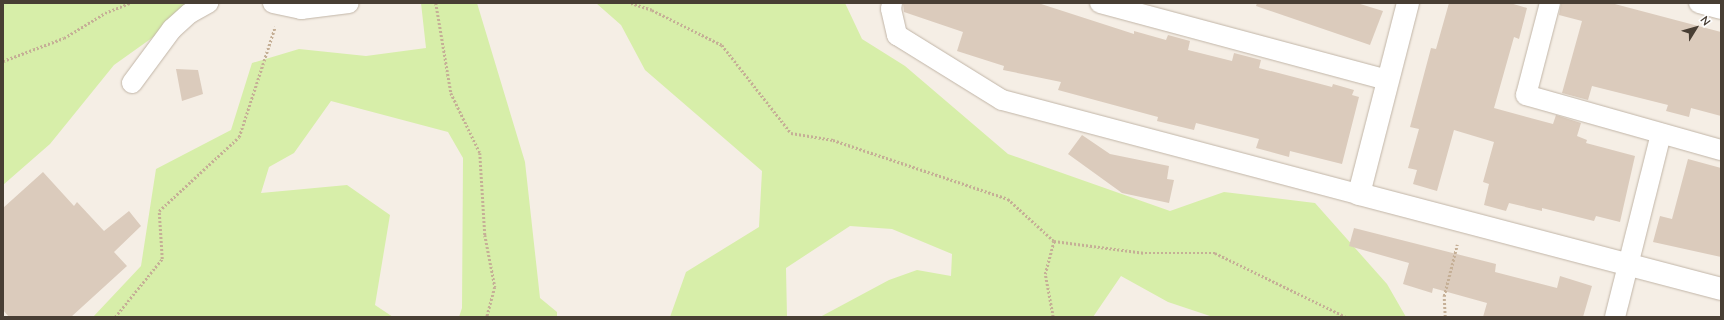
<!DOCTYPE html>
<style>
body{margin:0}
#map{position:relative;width:1724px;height:320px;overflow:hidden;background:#f5eee5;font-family:Lato,sans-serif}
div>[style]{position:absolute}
.green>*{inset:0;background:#d7eea9}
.building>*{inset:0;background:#dbcbbc}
.path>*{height:2.5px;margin-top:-1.25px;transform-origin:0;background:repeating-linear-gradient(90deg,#c5af96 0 2px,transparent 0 4px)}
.roads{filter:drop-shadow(0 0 1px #c1b5a7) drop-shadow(0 0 1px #c1b5a7)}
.minor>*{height:20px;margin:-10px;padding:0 10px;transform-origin:10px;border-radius:10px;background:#fff}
.tertiary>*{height:22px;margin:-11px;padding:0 11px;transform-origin:11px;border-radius:11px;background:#fff}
span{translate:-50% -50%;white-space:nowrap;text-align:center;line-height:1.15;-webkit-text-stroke:3.5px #fff;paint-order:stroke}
.frame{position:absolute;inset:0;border:4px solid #483e34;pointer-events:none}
.north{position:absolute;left:1676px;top:8px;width:40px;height:40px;-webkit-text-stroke:3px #fff;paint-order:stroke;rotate:53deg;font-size:11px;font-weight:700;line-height:16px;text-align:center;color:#483e34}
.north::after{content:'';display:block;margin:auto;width:14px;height:18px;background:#483e34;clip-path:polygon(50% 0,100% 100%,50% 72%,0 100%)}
</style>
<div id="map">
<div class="green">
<div style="clip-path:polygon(3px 3px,201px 3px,114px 65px,50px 144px,3px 185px)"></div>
<div style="clip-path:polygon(421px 3px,477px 3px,525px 162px,540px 298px,557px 312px,557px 317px,459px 317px,462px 308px,463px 158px,448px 132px,331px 101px,294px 153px,269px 167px,261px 193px,347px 185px,390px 215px,375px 305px,393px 317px,93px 317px,141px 266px,156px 169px,231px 130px,252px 63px,299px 49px,366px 56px,426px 48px)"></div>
<div style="clip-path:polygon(596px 3px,845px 3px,862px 39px,905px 66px,1008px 154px,1170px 211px,1224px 192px,1315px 203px,1387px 284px,1406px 317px,1213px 317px,1168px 302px,1121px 276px,1093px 317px,820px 317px,889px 280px,917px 270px,951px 276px,952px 254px,892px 229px,850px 226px,786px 268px,787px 317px,670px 317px,686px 272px,759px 227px,762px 171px,645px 70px,621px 25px)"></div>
</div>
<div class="building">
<div style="clip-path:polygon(903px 3px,1038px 3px,1134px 34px,1134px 31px,1166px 40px,1168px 35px,1190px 41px,1188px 50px,1232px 61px,1234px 53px,1261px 60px,1259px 68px,1332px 87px,1333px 84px,1354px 90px,1352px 95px,1359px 97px,1342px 164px,1290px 151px,1289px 157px,1256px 148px,1259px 139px,1196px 123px,1194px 130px,1157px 121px,1158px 117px,1058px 90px,1061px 82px,1003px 70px,1004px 66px,957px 51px,963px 32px,904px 12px)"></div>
<div style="clip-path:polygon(1257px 3px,1357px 3px,1383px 11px,1370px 45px,1256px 6px)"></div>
<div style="clip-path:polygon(1449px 3px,1510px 3px,1527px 8px,1519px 39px,1514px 37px,1494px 108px,1553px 124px,1556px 115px,1581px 123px,1577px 136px,1587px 140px,1586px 143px,1635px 156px,1620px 222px,1596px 216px,1594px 221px,1542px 208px,1542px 211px,1509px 203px,1506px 211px,1484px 205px,1489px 184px,1483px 182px,1494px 142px,1454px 130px,1437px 191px,1413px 184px,1417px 170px,1408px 168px,1419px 129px,1410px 127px,1431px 48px,1436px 49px)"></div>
<div style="clip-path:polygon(1561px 3px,1611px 3px,1721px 32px,1721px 116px,1691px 108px,1689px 117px,1666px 111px,1668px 105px,1592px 86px,1588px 100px,1562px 93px,1582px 21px,1559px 15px)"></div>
<div style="clip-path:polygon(176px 69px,198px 70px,203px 94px,182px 101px)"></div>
<div style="clip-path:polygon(1082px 135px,1110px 154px,1169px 166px,1167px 179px,1174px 180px,1169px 203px,1122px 193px,1068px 154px)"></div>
<div style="clip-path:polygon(1688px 159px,1721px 168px,1721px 257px,1653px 242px,1660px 216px,1672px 219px)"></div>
<div style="clip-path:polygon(43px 172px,74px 206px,77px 202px,104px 231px,129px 211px,141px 226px,114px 252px,127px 266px,71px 317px,9px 317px,3px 310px,3px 208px)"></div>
<div style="clip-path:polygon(1354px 228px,1496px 264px,1495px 272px,1557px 288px,1560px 276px,1592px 286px,1583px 317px,1483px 317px,1487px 303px,1433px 288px,1432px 293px,1403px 284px,1409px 263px,1349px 246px)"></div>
</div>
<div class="path">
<div style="left:436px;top:3px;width:91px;rotate:80.5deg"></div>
<div style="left:451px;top:93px;width:67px;rotate:64.2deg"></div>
<div style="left:480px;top:153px;width:82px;rotate:86.5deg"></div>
<div style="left:485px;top:235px;width:53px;rotate:79.1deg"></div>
<div style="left:495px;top:287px;width:31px;rotate:105deg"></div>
<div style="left:631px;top:3px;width:22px;rotate:18deg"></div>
<div style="left:652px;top:10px;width:78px;rotate:26.6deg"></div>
<div style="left:722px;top:45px;width:112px;rotate:51.9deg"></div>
<div style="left:791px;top:133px;width:43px;rotate:9.5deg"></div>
<div style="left:833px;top:140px;width:185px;rotate:18.6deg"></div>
<div style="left:1008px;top:199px;width:62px;rotate:42.4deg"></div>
<div style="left:1054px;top:241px;width:92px;rotate:7.5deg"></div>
<div style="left:1145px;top:253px;width:70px"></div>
<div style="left:1215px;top:253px;width:146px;rotate:26deg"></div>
<div style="left:3px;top:61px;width:65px;rotate:-20.7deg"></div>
<div style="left:64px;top:38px;width:48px;rotate:-31.4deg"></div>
<div style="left:105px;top:13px;width:27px;rotate:-22deg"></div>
<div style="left:115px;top:317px;width:75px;rotate:-51deg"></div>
<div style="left:162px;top:259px;width:48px;rotate:-93.6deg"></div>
<div style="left:159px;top:211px;width:109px;rotate:-42.8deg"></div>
<div style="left:239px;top:137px;width:116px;rotate:-71.9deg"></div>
<div style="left:1053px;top:317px;width:44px;rotate:-100.5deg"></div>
<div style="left:1045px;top:274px;width:34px;rotate:-75deg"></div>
<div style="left:1445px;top:317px;width:21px;rotate:-93deg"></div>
<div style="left:1444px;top:296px;width:53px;rotate:-75.7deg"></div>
</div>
<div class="roads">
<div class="minor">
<div style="left:273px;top:3px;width:29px;rotate:12deg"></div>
<div style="left:301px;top:9px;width:48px;rotate:-7.1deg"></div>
<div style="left:892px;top:3px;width:6px;rotate:99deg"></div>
<div style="left:891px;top:9px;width:27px;rotate:77deg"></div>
<div style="left:897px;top:35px;width:123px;rotate:31.8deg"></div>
<div style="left:1002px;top:100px;width:369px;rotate:14.8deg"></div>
<div style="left:1100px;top:3px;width:298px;rotate:15deg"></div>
<div style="left:1550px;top:3px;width:95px;rotate:104.6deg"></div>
<div style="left:1526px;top:95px;width:203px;rotate:15.8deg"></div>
<div style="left:1699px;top:3px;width:23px;rotate:15deg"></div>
<div style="left:132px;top:83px;width:67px;rotate:-53.5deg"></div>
<div style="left:172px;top:29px;width:24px;rotate:-42deg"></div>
<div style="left:190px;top:13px;width:21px;rotate:-29deg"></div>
<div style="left:1615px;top:317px;width:189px;rotate:-75.9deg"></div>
</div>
<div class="tertiary">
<div style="left:1408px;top:3px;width:197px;rotate:104.4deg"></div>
<div style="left:1359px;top:194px;width:374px;rotate:14.7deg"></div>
</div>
</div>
<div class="frame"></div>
<div class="north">N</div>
</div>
